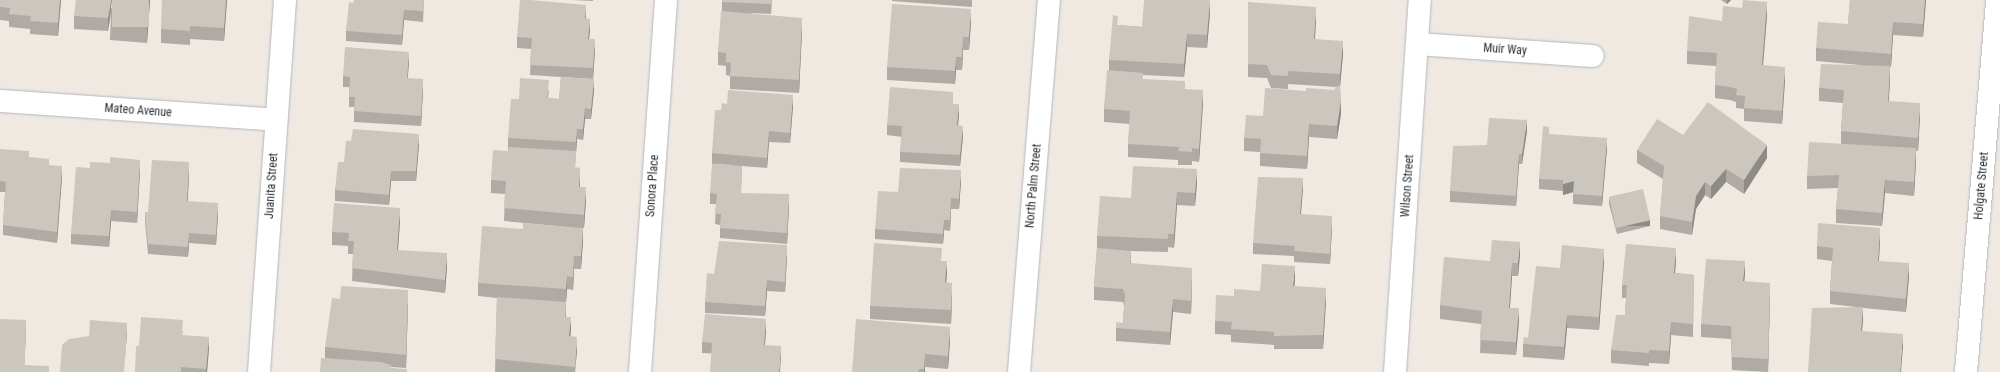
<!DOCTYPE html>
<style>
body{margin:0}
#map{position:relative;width:2000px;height:372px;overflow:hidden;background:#efe9e1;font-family:"Roboto Condensed",sans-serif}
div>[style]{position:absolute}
.roads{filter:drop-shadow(0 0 1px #b4b7c1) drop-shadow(0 0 1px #b4b7c1)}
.minor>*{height:22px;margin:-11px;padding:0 11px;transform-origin:11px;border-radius:11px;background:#fff}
.wall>*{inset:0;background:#afaba4}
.shaded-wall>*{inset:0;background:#8e8b86;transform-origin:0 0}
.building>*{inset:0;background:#cbc7bf;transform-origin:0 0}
span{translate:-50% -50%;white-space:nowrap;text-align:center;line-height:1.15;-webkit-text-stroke:3px #fff;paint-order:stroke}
.street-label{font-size:12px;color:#2e2e2e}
</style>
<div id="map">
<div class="roads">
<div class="minor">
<div style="left:1417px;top:44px;width:176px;rotate:3.9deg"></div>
<div style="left:0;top:101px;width:277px;rotate:3.9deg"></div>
<div style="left:259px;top:372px;width:373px;rotate:-86deg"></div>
<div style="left:640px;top:372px;width:373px;rotate:-86deg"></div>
<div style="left:1019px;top:372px;width:373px;rotate:-85.4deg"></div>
<div style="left:1395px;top:372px;width:373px;rotate:-86.2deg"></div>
<div style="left:1966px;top:372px;width:373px;rotate:-85.2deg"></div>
</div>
</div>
<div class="wall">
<div style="clip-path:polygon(0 0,61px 0,58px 36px,30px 34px,30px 29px,9px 27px,9px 21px,0 20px)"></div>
<div style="clip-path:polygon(150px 0,147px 43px,110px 40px,111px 14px,108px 31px,74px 29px,74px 16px)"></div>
<div style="clip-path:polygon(227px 0,224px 41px,190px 39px,190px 45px,161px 43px,161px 29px)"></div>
<div style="clip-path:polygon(424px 0,423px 22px,404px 20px,402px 45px,346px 41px,346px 31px,353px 3px)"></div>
<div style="clip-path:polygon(571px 0,593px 0,593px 1px)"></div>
<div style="clip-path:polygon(722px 0,772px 0,771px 14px,750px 13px,802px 31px,799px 93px,730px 89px,730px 76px,726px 75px,726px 66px,718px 65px,718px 52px,722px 11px)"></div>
<div style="clip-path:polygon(892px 0,972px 0,972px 7px,892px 1px)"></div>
<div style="clip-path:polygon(1721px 0,1731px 0,1727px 4px)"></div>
<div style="clip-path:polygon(1850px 0,1926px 0,1923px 37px,1893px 35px,1891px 67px,1890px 67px,1889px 101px,1920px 116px,1918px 151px,1916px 151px,1916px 161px,1914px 196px,1885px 193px,1882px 226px,1836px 223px,1836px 209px,1838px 188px,1807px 189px,1807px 176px,1841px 144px,1841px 131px,1843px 103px,1819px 101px,1819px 88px,1860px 65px,1816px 61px,1816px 48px,1848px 24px)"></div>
<div style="clip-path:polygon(1248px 2px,1316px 20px,1315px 39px,1343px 54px,1340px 87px,1341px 114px,1337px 139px,1309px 137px,1307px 169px,1260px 166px,1260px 152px,1244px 151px,1244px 138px,1263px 116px,1306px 91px,1335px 90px,1335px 87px,1288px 84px,1288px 89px,1271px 88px,1267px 78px,1248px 77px)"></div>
<div style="clip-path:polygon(1210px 13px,1207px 48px,1187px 47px,1184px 77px,1143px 75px,1143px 79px,1185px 89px,1203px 103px,1199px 162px,1192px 161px,1192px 165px,1178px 165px,1178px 160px,1128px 157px,1128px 144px,1130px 124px,1104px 122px,1104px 109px,1109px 71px,1109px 60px,1118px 25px,1142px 27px)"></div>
<div style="clip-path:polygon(586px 15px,586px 18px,590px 29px,589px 39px,595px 50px,593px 79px,562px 77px,594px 90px,591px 119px,585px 119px,583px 140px,577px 139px,575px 167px,580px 181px,580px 187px,586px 200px,584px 228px,583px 228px,583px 241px,581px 269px,574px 269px,573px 290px,567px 289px,566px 302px,566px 317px,571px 331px,570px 336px,577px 350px,575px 372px,495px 372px,497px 298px,478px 296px,478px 283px,523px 229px,557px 226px,504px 221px,505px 194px,491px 193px,491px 180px,508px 151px,508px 138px,519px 99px,549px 90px,548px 98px,559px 99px,561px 77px,530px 75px,531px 49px,517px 48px,517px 37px)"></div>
<div style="clip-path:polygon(1767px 15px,1763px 65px,1785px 80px,1782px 124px,1744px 121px,1744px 109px,1736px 108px,1736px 102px,1730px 100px,1715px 98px,1715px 85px,1716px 66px,1687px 64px,1687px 51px,1722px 21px)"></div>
<div style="clip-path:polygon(971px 22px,969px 50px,963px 50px,962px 70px,956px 70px,955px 84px,887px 80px,887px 67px)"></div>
<div style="clip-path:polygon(409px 62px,407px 78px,423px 89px,421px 126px,354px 122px,354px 107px,349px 107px,349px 87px,343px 87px,343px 76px)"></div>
<div style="clip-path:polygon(953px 104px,959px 115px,958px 125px,963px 136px,960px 166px,900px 162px,900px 152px,902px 137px,887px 135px,887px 125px)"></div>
<div style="clip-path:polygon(793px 106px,790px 143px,769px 142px,767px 168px,742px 166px,741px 193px,789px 205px,787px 244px,720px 238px,720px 225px,715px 224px,716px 204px,710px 204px,710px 193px,732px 165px,712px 164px,712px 153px,721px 110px)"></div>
<div style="clip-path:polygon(1527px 131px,1522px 164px,1519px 164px,1516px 206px,1450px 202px,1450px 191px,1487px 145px)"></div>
<div style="clip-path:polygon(1549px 134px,1607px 148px,1602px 206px,1573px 204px,1573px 192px,1563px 195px,1563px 191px,1539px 189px,1539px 179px)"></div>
<div style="clip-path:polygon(1683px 135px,1767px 158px,1744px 194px,1726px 182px,1711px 199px,1705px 195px,1696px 209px,1692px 235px,1660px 229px,1660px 216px,1663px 179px,1637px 163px,1637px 150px)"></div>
<div style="clip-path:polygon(419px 144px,416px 181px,391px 181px,389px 205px,335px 201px,335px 190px,344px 162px)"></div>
<div style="clip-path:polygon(0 155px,29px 158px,49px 165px,62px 176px,57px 243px,3px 235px,3px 225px,5px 192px,0 192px)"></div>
<div style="clip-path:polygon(90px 168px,140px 170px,137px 223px,111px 221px,109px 247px,71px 244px,71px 234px)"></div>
<div style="clip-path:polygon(189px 173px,188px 201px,218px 214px,216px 245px,189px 243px,188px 257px,148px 254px,145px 222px,145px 212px,148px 212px)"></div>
<div style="clip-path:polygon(961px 181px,959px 209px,951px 209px,950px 231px,944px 230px,943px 244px,875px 239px,875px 229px,898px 192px)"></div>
<div style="clip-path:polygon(1197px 183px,1195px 206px,1177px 205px,1174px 248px,1168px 247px,1168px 252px,1131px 251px,1131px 263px,1192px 281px,1191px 314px,1173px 312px,1170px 345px,1116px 341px,1116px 328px,1123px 323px,1124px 306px,1123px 302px,1094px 300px,1094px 287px,1097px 248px,1097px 236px,1131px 198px)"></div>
<div style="clip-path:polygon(1303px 188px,1301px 214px,1332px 227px,1330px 264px,1294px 262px,1294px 256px,1253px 254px,1253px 243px)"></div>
<div style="clip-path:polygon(1609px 198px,1650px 226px,1617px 234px,1609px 204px)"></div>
<div style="clip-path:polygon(400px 221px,398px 250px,447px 266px,445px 293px,352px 281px,353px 254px,348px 254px,348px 246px,332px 245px,332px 232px)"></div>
<div style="clip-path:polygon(1880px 241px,1879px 261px,1909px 276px,1906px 312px,1863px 308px,1862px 331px,1903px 347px,1808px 372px,1856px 307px,1830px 304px,1830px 291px,1832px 261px,1817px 259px,1817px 246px)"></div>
<div style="clip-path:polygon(1520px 255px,1518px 276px,1512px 276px,1510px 308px,1519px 321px,1516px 355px,1480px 353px,1481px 324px,1440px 319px,1440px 305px,1490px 261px)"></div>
<div style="clip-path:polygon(787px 256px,785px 292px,767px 291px,765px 316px,705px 313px,705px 302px,714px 274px)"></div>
<div style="clip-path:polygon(942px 261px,947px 274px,946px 282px,952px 296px,951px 324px,870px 319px,870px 306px)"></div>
<div style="clip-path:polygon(1676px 261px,1675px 273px,1694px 275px,1693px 337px,1671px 335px,1669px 364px,1649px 363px,1649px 366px,1611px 363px,1611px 350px,1625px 315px,1626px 298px,1622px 298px,1622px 285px)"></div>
<div style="clip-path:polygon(1604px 262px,1599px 330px,1567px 328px,1564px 360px,1523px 357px,1523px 344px,1528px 338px,1560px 268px)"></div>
<div style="clip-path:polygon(1745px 274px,1744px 281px,1770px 296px,1768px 372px,1732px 370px,1731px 339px,1701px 337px,1701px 324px)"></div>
<div style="clip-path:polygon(1295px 280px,1294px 286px,1326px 301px,1323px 349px,1274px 349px,1274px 345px,1231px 342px,1231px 335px,1215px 334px,1215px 321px,1234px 296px,1260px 291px)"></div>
<div style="clip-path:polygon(408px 303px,406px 368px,391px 367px,391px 368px,407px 372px,325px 358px,325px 347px)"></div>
<div style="clip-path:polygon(766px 330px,765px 345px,781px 356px,702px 353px,702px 342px)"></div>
<div style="clip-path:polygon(183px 331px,182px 335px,209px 348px,207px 372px,135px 372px,139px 346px)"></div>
<div style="clip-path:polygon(950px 340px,948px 369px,925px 367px,925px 372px,852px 372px)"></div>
</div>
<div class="shaded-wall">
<div style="clip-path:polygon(60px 0,61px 0,58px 36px,58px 23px)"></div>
<div style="clip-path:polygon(111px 0,112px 0,108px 31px,108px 18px)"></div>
<div style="clip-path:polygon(149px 0,150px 0,147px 43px,147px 30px)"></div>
<div style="clip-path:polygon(226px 0,227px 0,224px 41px,224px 28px)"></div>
<div style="clip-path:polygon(1210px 0,1210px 13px,1207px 48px,1207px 35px)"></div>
<div style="clip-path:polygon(1727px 0,1731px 0,1727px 4px)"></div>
<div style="clip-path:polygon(1925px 0,1926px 0,1923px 37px,1923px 24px)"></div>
<div style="clip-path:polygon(1767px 2px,1767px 15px,1762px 78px,1762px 65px)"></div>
<div style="clip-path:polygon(586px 5px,586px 15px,585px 29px,585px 18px)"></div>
<div style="clip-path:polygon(1316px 7px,1316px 20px,1314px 52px,1314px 39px)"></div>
<div style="clip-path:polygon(971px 9px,971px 22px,969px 50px,969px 37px)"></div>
<div style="clip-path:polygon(404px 10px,404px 20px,402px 45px,402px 35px)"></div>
<div style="clip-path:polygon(802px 18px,802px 31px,799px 93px,799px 80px)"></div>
<div style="clip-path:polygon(590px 19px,590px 29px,588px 49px,588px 39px)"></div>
<div style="clip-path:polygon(1893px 22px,1893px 35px,1891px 67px,1891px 54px)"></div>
<div style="clip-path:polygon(1187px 34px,1187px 47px,1184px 77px,1184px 64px)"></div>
<div style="clip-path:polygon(963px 37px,963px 50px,962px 70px,962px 57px)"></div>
<div style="clip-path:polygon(595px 39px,595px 50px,593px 79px,593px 68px)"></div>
<div style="clip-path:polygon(1343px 41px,1343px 54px,1340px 87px,1340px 74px)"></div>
<div style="clip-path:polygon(409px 52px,409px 62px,407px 88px,407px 78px)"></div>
<div style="clip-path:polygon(956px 57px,956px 70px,955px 84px,955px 71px)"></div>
<div style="clip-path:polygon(1890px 66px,1890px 79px,1888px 114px,1888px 101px)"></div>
<div style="clip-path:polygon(1785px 67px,1785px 80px,1782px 124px,1782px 111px)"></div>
<div style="clip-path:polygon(423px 79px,423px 89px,421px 126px,421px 116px)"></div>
<div style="clip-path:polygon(594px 79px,594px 90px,591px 119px,591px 109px)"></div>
<div style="clip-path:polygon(1203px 90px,1203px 103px,1199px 162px,1199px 149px)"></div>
<div style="clip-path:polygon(793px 95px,793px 106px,790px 143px,790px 133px)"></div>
<div style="clip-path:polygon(1341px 100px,1341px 114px,1337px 139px,1337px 126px)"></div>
<div style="clip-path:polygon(1920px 103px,1920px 116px,1918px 151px,1918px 138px)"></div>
<div style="clip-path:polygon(959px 104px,959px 115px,957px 135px,957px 125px)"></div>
<div style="clip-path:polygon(585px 108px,585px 119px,583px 140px,583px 129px)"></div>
<div style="clip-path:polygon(1527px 120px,1527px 131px,1522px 164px,1522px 154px)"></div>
<div style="clip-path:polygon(1309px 124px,1309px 137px,1307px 169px,1307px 156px)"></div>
<div style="clip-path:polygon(963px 126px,963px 136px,960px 166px,960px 155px)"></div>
<div style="clip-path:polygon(577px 129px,577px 139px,576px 153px,576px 142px)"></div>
<div style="clip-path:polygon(769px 131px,769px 142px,767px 168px,767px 158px)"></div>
<div style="clip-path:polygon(419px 134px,419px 144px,416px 181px,416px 171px)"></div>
<div style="clip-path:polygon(1607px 138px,1607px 148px,1602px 206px,1602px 196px)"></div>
<div style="clip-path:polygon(1767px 145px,1767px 158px,1744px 194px,1744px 180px)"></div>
<div style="clip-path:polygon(1916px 148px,1916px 161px,1914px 196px,1914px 182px)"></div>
<div style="clip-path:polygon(1519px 154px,1519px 164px,1516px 206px,1516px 196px)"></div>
<div style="clip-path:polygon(140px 160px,140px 170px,137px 223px,137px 212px)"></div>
<div style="clip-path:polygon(189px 162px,189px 173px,187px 212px,187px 201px)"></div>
<div style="clip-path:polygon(62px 166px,62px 176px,57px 243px,57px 232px)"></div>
<div style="clip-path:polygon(580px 168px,580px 181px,579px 200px,579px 187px)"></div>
<div style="clip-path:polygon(1197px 169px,1197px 183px,1195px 206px,1195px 193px)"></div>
<div style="clip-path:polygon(1726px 169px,1726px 182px,1711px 199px,1711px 186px)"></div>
<div style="clip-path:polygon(961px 170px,961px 181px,959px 209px,959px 199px)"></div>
<div style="clip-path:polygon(391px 171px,391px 182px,389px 205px,389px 195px)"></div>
<div style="clip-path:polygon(1303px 178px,1303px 188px,1300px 224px,1300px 214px)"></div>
<div style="clip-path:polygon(1885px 180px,1885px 193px,1882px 226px,1882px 213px)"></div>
<div style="clip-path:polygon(1574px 181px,1574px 192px,1563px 195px,1563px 184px)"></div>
<div style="clip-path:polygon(1705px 182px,1705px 195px,1696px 209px,1692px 235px,1692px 222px,1696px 196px)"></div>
<div style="clip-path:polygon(586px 187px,586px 200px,584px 228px,584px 215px)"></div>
<div style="clip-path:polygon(1177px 192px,1177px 205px,1174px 248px,1174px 234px)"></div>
<div style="clip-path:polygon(789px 194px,789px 205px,787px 244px,787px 233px)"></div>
<div style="clip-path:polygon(951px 198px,951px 209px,950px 231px,950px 220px)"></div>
<div style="clip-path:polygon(218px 203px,218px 214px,216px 245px,216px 235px)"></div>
<div style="clip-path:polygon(400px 208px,400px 221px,397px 263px,397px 250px)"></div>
<div style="clip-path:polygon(111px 210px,111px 221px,109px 247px,109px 236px)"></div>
<div style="clip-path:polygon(1332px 216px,1332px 227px,1330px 264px,1330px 254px)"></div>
<div style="clip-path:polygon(944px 220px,944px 230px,943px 244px,943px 234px)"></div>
<div style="left:1650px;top:220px;width:6px;height:34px;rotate:90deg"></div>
<div style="clip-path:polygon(583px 228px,583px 241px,581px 269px,581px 256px)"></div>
<div style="clip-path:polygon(1880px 228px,1880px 241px,1878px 274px,1878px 261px)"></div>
<div style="clip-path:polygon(189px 233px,189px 243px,188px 257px,188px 247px)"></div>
<div style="clip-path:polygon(1520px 242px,1520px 255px,1518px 276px,1518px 263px)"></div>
<div style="clip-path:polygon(787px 245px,787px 256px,785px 292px,785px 282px)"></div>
<div style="clip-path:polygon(1676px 248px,1676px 261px,1674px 286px,1674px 273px)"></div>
<div style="clip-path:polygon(1604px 249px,1604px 262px,1599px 330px,1599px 317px)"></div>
<div style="clip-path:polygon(447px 253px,447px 266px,445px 293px,445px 280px)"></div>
<div style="clip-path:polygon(574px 256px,574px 269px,573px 290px,573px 277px)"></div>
<div style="clip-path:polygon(947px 261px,947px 274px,945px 295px,945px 282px)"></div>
<div style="clip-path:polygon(1745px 261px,1745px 274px,1743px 294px,1743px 281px)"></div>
<div style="clip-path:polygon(1512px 263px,1512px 276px,1509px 321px,1509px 308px)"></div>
<div style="clip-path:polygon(1909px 263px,1909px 276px,1906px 312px,1906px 299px)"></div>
<div style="clip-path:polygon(1295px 266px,1295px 280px,1293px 299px,1293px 286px)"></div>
<div style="clip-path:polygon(1192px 268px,1192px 281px,1191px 314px,1191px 301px)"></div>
<div style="clip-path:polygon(567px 276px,567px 289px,566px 302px,566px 289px)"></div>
<div style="clip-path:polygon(767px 280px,767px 291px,765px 316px,765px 306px)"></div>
<div style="clip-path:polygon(952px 283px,952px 296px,951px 324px,951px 310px)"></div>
<div style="clip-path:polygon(1770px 283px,1770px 296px,1768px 372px,1768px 359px)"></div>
<div style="clip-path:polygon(1326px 288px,1326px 301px,1323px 349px,1323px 335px)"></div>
<div style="clip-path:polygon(408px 290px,408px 303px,406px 368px,406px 355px)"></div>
<div style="clip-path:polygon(1173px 299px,1173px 312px,1170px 345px,1170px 332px)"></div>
<div style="clip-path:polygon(1863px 307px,1863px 320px,1861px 344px,1861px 331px)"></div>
<div style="clip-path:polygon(1519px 308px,1519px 321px,1516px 355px,1516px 342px)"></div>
<div style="clip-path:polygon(1567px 315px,1567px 328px,1564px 360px,1564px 347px)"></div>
<div style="clip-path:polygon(571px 317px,571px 331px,569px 349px,569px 336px)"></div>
<div style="clip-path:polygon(766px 319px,766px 330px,764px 355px,764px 345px)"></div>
<div style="clip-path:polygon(26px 320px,26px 331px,24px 372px,24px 365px)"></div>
<div style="clip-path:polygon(1671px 322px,1671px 335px,1669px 364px,1669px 351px)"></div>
<div style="clip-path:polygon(127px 323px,127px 333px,124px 372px)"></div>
<div style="clip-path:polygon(950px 327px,950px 340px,948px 369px,948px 356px)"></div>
<div style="clip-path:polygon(1903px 334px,1903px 347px,1901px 372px,1900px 372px)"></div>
<div style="clip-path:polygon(209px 337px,209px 348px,207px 372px,206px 372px)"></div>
<div style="clip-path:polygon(577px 337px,577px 350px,575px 372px)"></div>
<div style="clip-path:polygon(781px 346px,781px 356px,780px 372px,779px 372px)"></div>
<div style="clip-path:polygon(925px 354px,925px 372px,924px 372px)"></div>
</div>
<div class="building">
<div style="clip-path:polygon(0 0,60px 0,58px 23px,30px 21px,31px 16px,9px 14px,10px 8px,0 7px)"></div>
<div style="clip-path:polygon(76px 0,111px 0,108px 18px,74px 16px)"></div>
<div style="left:112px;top:0;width:37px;height:27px"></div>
<div style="clip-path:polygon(162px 0,226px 0,224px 28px,190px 26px,190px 31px,161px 29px)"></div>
<div style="clip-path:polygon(354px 0,424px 0,423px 11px,404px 10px,402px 35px,346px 31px,349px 2px,353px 3px)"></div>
<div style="clip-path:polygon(520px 0,531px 0,586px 5px,585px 18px,590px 19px,588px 39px,595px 39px,593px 68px,530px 65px,532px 38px,517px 37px)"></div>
<div style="clip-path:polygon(722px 0,772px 0,771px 4px,722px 2px)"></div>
<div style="clip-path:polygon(1144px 0,1210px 0,1207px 35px,1187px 34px,1184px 64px,1109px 60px,1113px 15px,1118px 16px,1117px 25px,1142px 27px)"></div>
<div style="clip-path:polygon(1743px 0,1767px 2px,1762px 65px,1785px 67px,1782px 111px,1744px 108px,1745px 96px,1736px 95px,1737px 89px,1730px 87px,1715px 85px,1717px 53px,1687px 51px,1689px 16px,1722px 21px,1723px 6px,1742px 8px)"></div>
<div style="clip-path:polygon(1850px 0,1925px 0,1923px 24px,1893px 22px,1891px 54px,1816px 48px,1818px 22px,1848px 24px)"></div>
<div style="clip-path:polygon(1248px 2px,1316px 7px,1314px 39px,1343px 41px,1340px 74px,1288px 71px,1288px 76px,1271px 75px,1267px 65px,1248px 64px)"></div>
<div style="clip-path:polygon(892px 4px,971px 9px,969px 37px,963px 37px,962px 57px,956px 57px,955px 71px,887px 67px)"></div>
<div style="clip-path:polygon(721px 11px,802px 18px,799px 80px,730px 76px,731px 63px,726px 62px,726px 53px,718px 52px)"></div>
<div style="clip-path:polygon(345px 47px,409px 52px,407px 78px,423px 79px,421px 116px,354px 111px,355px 97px,349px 97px,350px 77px,343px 76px)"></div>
<div style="clip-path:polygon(1821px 64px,1890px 66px,1888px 101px,1920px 103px,1918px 138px,1841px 131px,1844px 90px,1819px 88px)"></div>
<div style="clip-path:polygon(1107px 70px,1143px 73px,1143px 79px,1185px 81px,1185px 89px,1203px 90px,1199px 149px,1192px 148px,1192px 152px,1178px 151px,1179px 147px,1128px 144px,1130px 111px,1104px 109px)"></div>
<div style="clip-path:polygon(561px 77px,594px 79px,591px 109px,585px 108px,583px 129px,577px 129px,576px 142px,508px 138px,511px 99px,519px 99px,520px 78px,549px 80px,547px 98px,559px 99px)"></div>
<div style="clip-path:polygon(1335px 86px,1340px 86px,1341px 100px,1337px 126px,1309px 124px,1307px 156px,1260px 153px,1261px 139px,1244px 138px,1246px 115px,1263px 116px,1265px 88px,1306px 91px,1306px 88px,1335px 90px)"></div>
<div style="clip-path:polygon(890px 87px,953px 92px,953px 104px,959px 104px,957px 125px,963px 126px,960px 155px,900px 152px,902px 126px,887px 125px)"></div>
<div style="clip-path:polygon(728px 90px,793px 95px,790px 133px,769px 131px,767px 158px,712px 153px,715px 110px,721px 110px,722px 103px,727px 104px)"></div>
<div style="clip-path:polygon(1708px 102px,1767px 145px,1744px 180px,1726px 169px,1711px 186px,1705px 182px,1696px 196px,1692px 222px,1660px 216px,1664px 166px,1637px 150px,1657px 119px,1683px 135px)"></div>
<div style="clip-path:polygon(1489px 118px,1527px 120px,1522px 154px,1519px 154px,1516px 196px,1450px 191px,1453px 146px,1487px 145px)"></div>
<div style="clip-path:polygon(1543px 126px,1549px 127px,1549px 134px,1607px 138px,1602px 196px,1573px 194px,1574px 181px,1563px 184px,1563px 180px,1539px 179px)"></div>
<div style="clip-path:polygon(353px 129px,419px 134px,416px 171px,381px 171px,391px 171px,389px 195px,335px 190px,338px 162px,344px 162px,346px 141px,351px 141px)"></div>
<div style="clip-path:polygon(1809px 142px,1916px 148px,1914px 182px,1885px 180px,1882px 213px,1836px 209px,1839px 175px,1807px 176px)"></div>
<div style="clip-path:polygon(509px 147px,576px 151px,575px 167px,580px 168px,579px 187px,586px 187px,584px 215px,504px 208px,506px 181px,491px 180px,493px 150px,508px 151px)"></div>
<div style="clip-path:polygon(0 149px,29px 151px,29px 157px,49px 159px,49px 165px,62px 166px,57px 232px,3px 225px,6px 182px,0 181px)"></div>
<div style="clip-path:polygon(110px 157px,140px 160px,137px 212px,111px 210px,109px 236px,71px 234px,76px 167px,90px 168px,90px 162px,110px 163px)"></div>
<div style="clip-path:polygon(152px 160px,189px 162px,187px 201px,218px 203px,216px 235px,189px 233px,188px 247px,148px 244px,145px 212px,148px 212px)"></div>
<div style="clip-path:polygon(712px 164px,742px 166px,741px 193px,789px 194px,787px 233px,720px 228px,721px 214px,715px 214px,717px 194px,710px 193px)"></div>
<div style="clip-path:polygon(1133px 166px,1197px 169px,1195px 193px,1177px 192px,1174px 234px,1168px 234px,1168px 239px,1097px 236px,1100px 196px,1131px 198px)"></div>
<div style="clip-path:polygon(900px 168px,961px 170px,959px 199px,951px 198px,950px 220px,944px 220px,943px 234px,875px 229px,878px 191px,898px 192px)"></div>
<div style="clip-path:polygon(1258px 177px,1303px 178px,1300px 214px,1332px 216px,1330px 254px,1294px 251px,1295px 246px,1253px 243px)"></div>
<div style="left:1643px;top:189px;width:32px;height:35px;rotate:77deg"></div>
<div style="clip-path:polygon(334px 203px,400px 208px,397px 250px,447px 253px,445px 280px,352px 268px,354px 241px,348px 241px,349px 233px,332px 232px)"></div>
<div style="clip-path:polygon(523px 223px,583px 228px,581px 256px,574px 256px,573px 277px,567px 276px,566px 289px,478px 283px,482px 226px,523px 229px)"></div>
<div style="clip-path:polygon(1818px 223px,1880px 228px,1878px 261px,1909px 263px,1906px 299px,1830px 291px,1833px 248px,1817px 246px)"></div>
<div style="clip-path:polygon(1492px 240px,1520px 242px,1518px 263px,1512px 263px,1509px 308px,1519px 308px,1516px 342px,1480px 340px,1482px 311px,1440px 305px,1444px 257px,1490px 261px)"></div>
<div style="clip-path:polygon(719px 241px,787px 245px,785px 282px,767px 280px,765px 306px,705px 302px,707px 273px,714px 274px)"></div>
<div style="clip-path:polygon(874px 243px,942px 248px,941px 261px,947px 261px,945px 282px,952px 283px,951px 310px,870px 306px)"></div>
<div style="clip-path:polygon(1626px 244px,1676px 248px,1674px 273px,1694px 275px,1693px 324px,1671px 322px,1669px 351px,1649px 350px,1649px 353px,1611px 350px,1616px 315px,1625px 315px,1627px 285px,1622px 285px)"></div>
<div style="clip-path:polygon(1562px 245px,1604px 249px,1599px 317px,1567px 315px,1564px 347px,1523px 344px,1524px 337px,1528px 338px,1536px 266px,1560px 268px)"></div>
<div style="clip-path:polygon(1097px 248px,1131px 251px,1130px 263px,1192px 268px,1191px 301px,1173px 299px,1170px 332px,1116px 328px,1116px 322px,1123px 323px,1125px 295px,1123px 289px,1094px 287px)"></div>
<div style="clip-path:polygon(1706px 259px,1745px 261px,1743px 281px,1770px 283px,1768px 359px,1732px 357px,1731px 326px,1701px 324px)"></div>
<div style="clip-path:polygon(1262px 264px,1295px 266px,1293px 286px,1326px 288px,1323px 335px,1274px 336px,1274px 332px,1231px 329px,1232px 322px,1215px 321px,1216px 295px,1234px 296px,1234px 289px,1260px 291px)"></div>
<div style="clip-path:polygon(341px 286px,408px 290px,406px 355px,325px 347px,332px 298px,340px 299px)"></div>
<div style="clip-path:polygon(497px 297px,566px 302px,565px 317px,571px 317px,569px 336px,577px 337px,575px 367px,495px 359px)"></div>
<div style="clip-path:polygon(1863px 307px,1861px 331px,1903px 334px,1900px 372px,1808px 372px,1812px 308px)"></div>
<div style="clip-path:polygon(705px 314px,766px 319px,764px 345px,781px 346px,779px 372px,710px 372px,712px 343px,702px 342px)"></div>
<div style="clip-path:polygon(141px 317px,183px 320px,182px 335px,209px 337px,206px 369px,181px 367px,181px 372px,135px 372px,136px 346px,139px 346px)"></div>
<div style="clip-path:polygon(0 319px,26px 320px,24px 365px,49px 366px,49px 372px,0 372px)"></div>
<div style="clip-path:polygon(856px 319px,950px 327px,948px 356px,925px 354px,924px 369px,919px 369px,918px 372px,852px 372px)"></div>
<div style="clip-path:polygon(90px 320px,127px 323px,124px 372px,60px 372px,62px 345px,69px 339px,89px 336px)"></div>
<div style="clip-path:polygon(321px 358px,381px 362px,391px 365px,391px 368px,407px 369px,407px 372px,320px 372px)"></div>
</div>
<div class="street-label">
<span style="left:1505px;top:50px;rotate:4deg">Muir Way</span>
<span style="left:138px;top:111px;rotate:4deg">Mateo Avenue</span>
<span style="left:272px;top:186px;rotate:-86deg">Juanita Street</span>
<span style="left:653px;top:186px;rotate:-86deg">Sonora Place</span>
<span style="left:1034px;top:186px;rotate:-85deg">North Palm Street</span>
<span style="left:1408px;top:186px;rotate:-86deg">Wilson Street</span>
<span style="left:1982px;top:186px;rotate:-85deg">Holgate Street</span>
</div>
</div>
